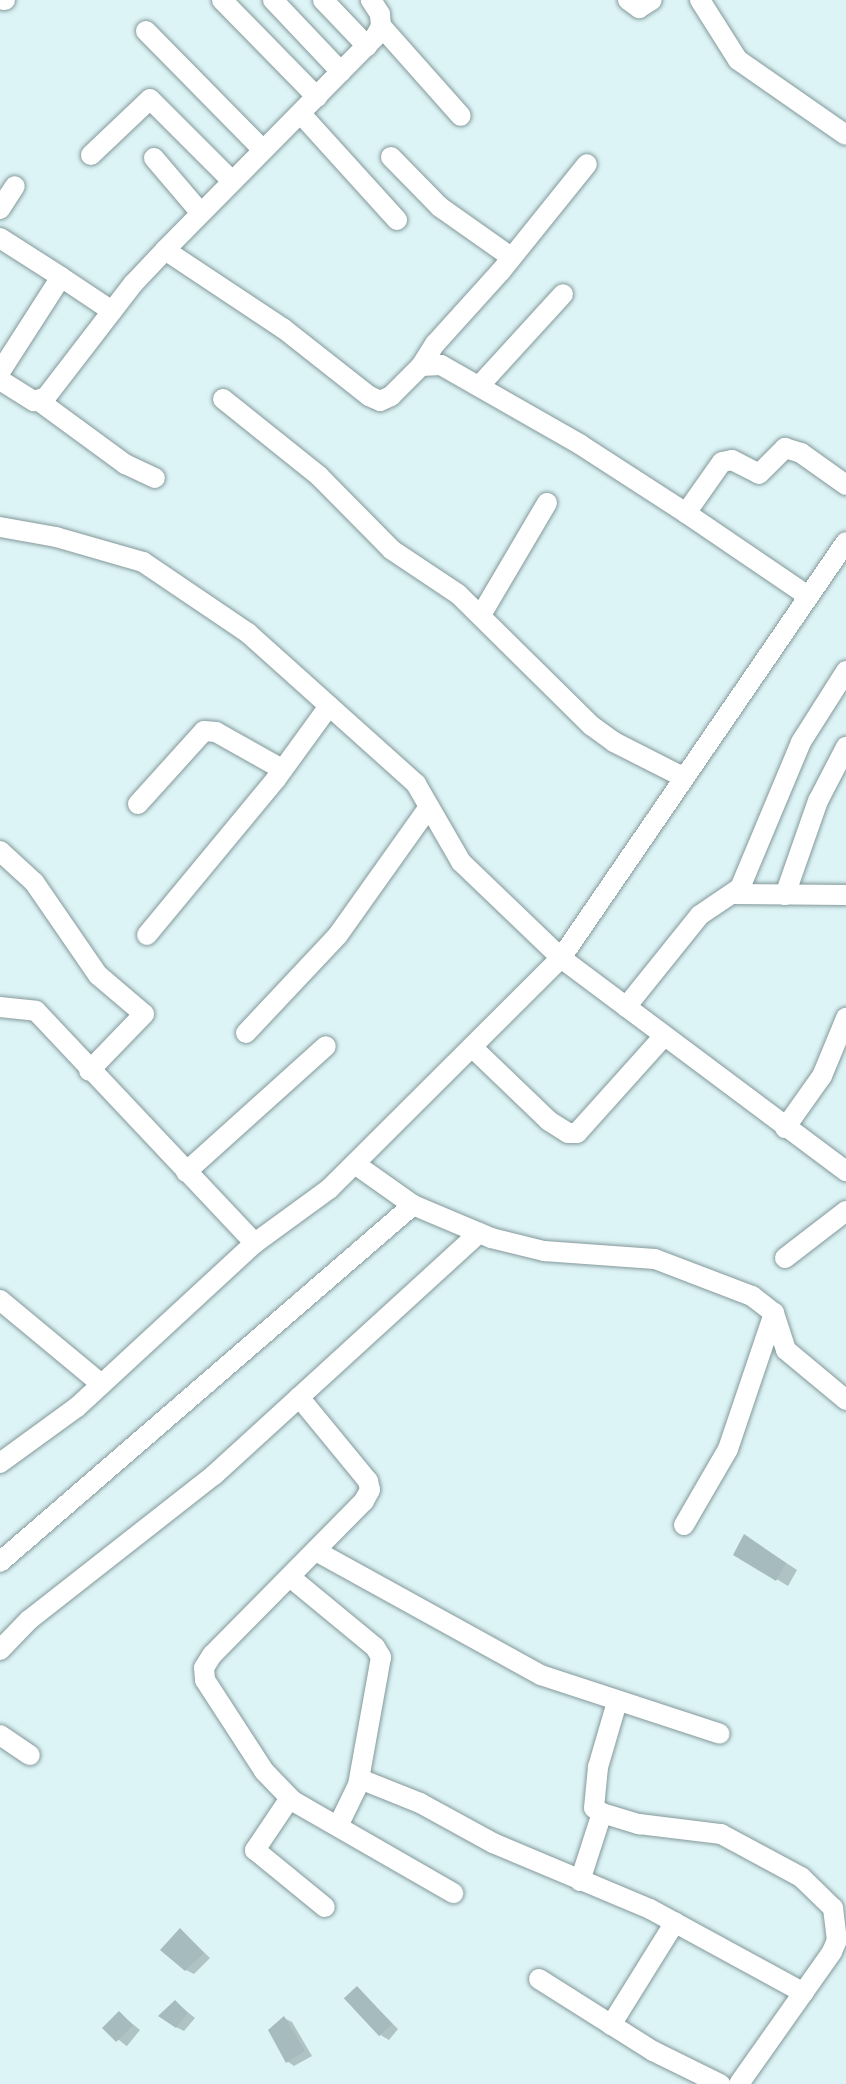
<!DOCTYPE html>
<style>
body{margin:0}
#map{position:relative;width:846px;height:2084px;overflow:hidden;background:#ddf4f6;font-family:"Fira Sans",sans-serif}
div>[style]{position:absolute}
.shadow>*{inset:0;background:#0003;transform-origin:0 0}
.building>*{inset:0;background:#a6bbbe;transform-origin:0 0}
.roads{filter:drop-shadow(0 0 2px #83989a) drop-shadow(0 0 2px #83989a)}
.minor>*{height:20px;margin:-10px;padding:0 10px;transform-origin:10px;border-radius:10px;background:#fff}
span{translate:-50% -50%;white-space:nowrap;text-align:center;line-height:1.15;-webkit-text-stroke:4.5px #f5feff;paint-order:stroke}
</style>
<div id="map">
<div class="shadow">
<div style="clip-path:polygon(756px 1543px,797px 1570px,788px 1586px,735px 1554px)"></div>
<div style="clip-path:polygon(180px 1929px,210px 1958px,194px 1974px,186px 1970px)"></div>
<div style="clip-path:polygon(357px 1988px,398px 2029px,389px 2040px,382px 2036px)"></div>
<div style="clip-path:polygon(175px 2002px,195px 2018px,184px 2031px,176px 2027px)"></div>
<div style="left:119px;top:2013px;width:27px;height:21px;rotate:39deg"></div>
<div style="clip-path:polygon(284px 2018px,292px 2022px,312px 2056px,294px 2066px,287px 2061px)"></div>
</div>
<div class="building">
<div style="clip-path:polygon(744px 1534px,786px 1563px,776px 1581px,733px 1555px)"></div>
<div style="clip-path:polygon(180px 1928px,204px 1953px,185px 1971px,160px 1950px)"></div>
<div style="left:357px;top:1986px;width:52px;height:18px;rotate:47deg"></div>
<div style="clip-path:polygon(175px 2000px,188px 2013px,176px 2028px,158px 2016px)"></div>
<div style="left:119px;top:2011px;width:20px;height:24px;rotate:45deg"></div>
<div style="clip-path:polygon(284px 2016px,305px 2051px,286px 2063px,268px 2030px)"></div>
</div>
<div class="roads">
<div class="minor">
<div style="left:3px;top:0;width:2px"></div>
<div style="left:222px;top:0;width:136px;rotate:45.6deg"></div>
<div style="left:273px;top:0;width:99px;rotate:46.6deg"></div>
<div style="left:323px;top:0;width:64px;rotate:46.3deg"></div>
<div style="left:628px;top:0;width:14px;rotate:36deg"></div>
<div style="left:639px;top:8px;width:15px;rotate:-32deg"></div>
<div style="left:700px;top:0;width:71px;rotate:57.7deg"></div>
<div style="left:738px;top:60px;width:131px;rotate:34.8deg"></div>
<div style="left:381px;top:26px;width:120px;rotate:48.4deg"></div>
<div style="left:146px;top:31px;width:167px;rotate:45.5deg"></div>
<div style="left:301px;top:114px;width:143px;rotate:47.8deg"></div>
<div style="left:91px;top:155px;width:81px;rotate:-43.5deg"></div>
<div style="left:150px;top:99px;width:116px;rotate:45deg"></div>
<div style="left:391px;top:157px;width:70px;rotate:45.6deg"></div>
<div style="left:440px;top:207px;width:87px;rotate:35.2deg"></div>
<div style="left:154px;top:158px;width:71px;rotate:49.6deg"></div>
<div style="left:0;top:209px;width:27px;rotate:-57deg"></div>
<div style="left:0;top:238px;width:72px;rotate:32.6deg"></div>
<div style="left:61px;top:277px;width:113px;rotate:122.7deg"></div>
<div style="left:165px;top:250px;width:299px;rotate:-45.4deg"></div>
<div style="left:375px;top:37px;width:13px;rotate:-61deg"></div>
<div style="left:381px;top:26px;width:12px;rotate:-95deg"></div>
<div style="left:380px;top:14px;width:17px;rotate:-123deg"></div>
<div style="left:61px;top:277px;width:61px;rotate:33.7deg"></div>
<div style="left:421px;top:366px;width:26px;rotate:-58deg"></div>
<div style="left:435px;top:344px;width:98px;rotate:-47.9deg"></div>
<div style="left:501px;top:271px;width:137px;rotate:-51.2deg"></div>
<div style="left:0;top:380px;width:40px;rotate:32deg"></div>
<div style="left:34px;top:401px;width:13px;rotate:-18deg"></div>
<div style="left:46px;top:397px;width:143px;rotate:-52.4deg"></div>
<div style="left:133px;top:284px;width:47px;rotate:-46.7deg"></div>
<div style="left:165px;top:250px;width:143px;rotate:33.6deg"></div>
<div style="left:284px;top:329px;width:108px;rotate:38.2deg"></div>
<div style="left:369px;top:396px;width:12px;rotate:24deg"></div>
<div style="left:380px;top:401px;width:12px;rotate:-24deg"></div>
<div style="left:391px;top:396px;width:42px;rotate:-45deg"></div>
<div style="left:421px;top:366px;width:20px;rotate:-3deg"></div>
<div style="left:441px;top:365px;width:161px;rotate:29.7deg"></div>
<div style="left:581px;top:445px;width:125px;rotate:32.9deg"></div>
<div style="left:480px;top:385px;width:123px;rotate:-47.6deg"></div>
<div style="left:223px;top:399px;width:123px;rotate:38.7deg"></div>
<div style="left:319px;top:476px;width:104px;rotate:45.4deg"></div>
<div style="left:392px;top:550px;width:79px;rotate:33.7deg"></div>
<div style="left:458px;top:594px;width:188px;rotate:44.6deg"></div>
<div style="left:592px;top:726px;width:27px;rotate:36deg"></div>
<div style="left:614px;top:742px;width:77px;rotate:26.9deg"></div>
<div style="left:39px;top:401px;width:107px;rotate:36.2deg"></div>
<div style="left:125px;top:464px;width:33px;rotate:25deg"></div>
<div style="left:0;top:527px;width:57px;rotate:10.1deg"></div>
<div style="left:56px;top:537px;width:91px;rotate:16deg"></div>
<div style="left:143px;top:562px;width:127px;rotate:34.1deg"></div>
<div style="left:248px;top:633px;width:226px;rotate:41.9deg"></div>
<div style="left:416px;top:784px;width:90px;rotate:60deg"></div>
<div style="left:461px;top:862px;width:139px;rotate:43.8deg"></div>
<div style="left:561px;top:958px;width:356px;rotate:36.8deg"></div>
<div style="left:808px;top:596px;width:148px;rotate:-145.8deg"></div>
<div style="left:686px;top:513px;width:62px;rotate:-54.8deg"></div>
<div style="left:722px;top:462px;width:10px;rotate:-11deg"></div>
<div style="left:732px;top:460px;width:30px;rotate:27deg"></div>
<div style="left:759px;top:474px;width:37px;rotate:-45deg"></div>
<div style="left:785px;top:448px;width:17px;rotate:17deg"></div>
<div style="left:801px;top:453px;width:55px;rotate:35.4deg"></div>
<div style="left:481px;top:615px;width:130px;rotate:-59.5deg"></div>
<div style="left:138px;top:804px;width:98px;rotate:-47.9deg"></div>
<div style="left:204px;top:731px;width:12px;rotate:5deg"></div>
<div style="left:216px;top:732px;width:76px;rotate:29.3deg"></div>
<div style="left:0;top:851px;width:46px;rotate:42.4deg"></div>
<div style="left:34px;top:882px;width:113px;rotate:55.5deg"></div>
<div style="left:98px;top:975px;width:60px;rotate:40.3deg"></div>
<div style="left:144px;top:1014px;width:79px;rotate:134deg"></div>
<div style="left:735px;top:894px;width:111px;rotate:0.5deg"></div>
<div style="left:785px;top:895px;width:100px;rotate:-70.7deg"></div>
<div style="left:818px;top:801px;width:61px;rotate:-62.6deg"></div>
<div style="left:147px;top:935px;width:202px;rotate:-50.4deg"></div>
<div style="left:276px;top:779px;width:90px;rotate:-54deg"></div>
<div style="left:0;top:1007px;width:36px;rotate:6deg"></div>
<div style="left:36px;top:1011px;width:319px;rotate:46.7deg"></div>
<div style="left:626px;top:1007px;width:118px;rotate:-51.2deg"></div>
<div style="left:700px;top:915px;width:48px;rotate:-34deg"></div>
<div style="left:740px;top:888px;width:158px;rotate:-67.3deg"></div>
<div style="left:801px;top:742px;width:84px;rotate:-57.6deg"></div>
<div style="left:246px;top:1033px;width:134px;rotate:-46.8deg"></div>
<div style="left:338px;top:935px;width:157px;rotate:-54.6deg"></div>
<div style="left:473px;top:1048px;width:105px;rotate:43.8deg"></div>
<div style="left:549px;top:1121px;width:22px;rotate:32deg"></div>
<div style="left:568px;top:1133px;width:9px"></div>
<div style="left:577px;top:1133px;width:130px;rotate:-48.1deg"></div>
<div style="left:785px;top:1128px;width:64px;rotate:-54.6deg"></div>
<div style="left:822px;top:1076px;width:63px;rotate:-67.5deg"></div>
<div style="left:355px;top:1164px;width:71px;rotate:35.3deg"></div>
<div style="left:413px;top:1205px;width:85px;rotate:22.9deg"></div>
<div style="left:491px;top:1238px;width:55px;rotate:13.8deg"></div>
<div style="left:544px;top:1251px;width:111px;rotate:4.1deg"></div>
<div style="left:655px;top:1259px;width:104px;rotate:20.9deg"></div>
<div style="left:752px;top:1296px;width:28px;rotate:38deg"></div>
<div style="left:774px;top:1313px;width:39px;rotate:72deg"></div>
<div style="left:786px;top:1350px;width:78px;rotate:39.8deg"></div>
<div style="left:186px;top:1172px;width:188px;rotate:-42deg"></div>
<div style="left:785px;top:1258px;width:77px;rotate:-37.6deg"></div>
<div style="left:0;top:1300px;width:130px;rotate:39.7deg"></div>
<div style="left:299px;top:1397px;width:109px;rotate:50.6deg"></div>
<div style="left:368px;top:1481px;width:9px;rotate:77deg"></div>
<div style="left:370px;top:1490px;width:13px;rotate:119deg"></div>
<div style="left:364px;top:1501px;width:216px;rotate:134.6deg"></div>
<div style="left:212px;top:1655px;width:15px;rotate:122deg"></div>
<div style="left:204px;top:1668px;width:12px;rotate:85deg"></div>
<div style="left:205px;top:1680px;width:108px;rotate:57deg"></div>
<div style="left:264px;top:1771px;width:42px;rotate:46deg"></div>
<div style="left:293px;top:1801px;width:185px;rotate:29.9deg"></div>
<div style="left:0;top:1463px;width:95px;rotate:-36deg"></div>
<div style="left:77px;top:1407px;width:242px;rotate:-42.7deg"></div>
<div style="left:255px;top:1243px;width:92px;rotate:-36.1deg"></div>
<div style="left:329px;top:1189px;width:327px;rotate:-44.9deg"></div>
<div style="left:561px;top:958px;width:504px;rotate:-55.59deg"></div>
<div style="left:684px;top:1525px;width:88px;rotate:-59.9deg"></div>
<div style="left:728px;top:1449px;width:144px;rotate:-71.3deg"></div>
<div style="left:316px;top:1551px;width:257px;rotate:28.9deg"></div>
<div style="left:541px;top:1675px;width:188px;rotate:18.2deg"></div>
<div style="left:0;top:1562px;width:546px;rotate:-40.84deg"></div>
<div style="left:290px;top:1577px;width:110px;rotate:39.5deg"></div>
<div style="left:375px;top:1647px;width:12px;rotate:59deg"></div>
<div style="left:381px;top:1657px;width:130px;rotate:100.2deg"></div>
<div style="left:358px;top:1785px;width:46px;rotate:116deg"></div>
<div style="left:0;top:1650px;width:42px;rotate:-46deg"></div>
<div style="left:29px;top:1620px;width:235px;rotate:-38.1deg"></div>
<div style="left:214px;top:1475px;width:359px;rotate:-42.4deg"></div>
<div style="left:0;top:1735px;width:36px;rotate:34deg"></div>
<div style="left:360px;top:1779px;width:65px;rotate:21.8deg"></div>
<div style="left:420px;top:1803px;width:83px;rotate:28.7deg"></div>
<div style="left:493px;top:1843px;width:170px;rotate:22.8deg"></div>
<div style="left:650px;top:1909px;width:175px;rotate:28.6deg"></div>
<div style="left:290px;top:1798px;width:63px;rotate:123.9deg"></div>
<div style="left:255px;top:1850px;width:90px;rotate:39.2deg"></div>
<div style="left:602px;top:1813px;width:39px;rotate:17deg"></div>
<div style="left:639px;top:1824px;width:83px;rotate:7deg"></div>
<div style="left:721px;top:1834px;width:91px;rotate:28.3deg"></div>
<div style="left:801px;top:1877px;width:45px;rotate:44.1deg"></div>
<div style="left:833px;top:1908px;width:32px;rotate:83deg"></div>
<div style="left:837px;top:1940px;width:13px;rotate:113deg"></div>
<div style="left:832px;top:1952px;width:161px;rotate:125.2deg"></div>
<div style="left:580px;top:1881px;width:71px;rotate:-72.1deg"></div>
<div style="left:602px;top:1813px;width:9px;rotate:-148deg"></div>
<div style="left:594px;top:1808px;width:41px;rotate:-84.4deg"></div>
<div style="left:598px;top:1767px;width:68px;rotate:-73.7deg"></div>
<div style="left:539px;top:1979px;width:135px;rotate:32.3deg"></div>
<div style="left:653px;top:2051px;width:75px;rotate:26.2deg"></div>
<div style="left:611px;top:2025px;width:121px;rotate:-58.1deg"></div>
</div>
</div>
</div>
